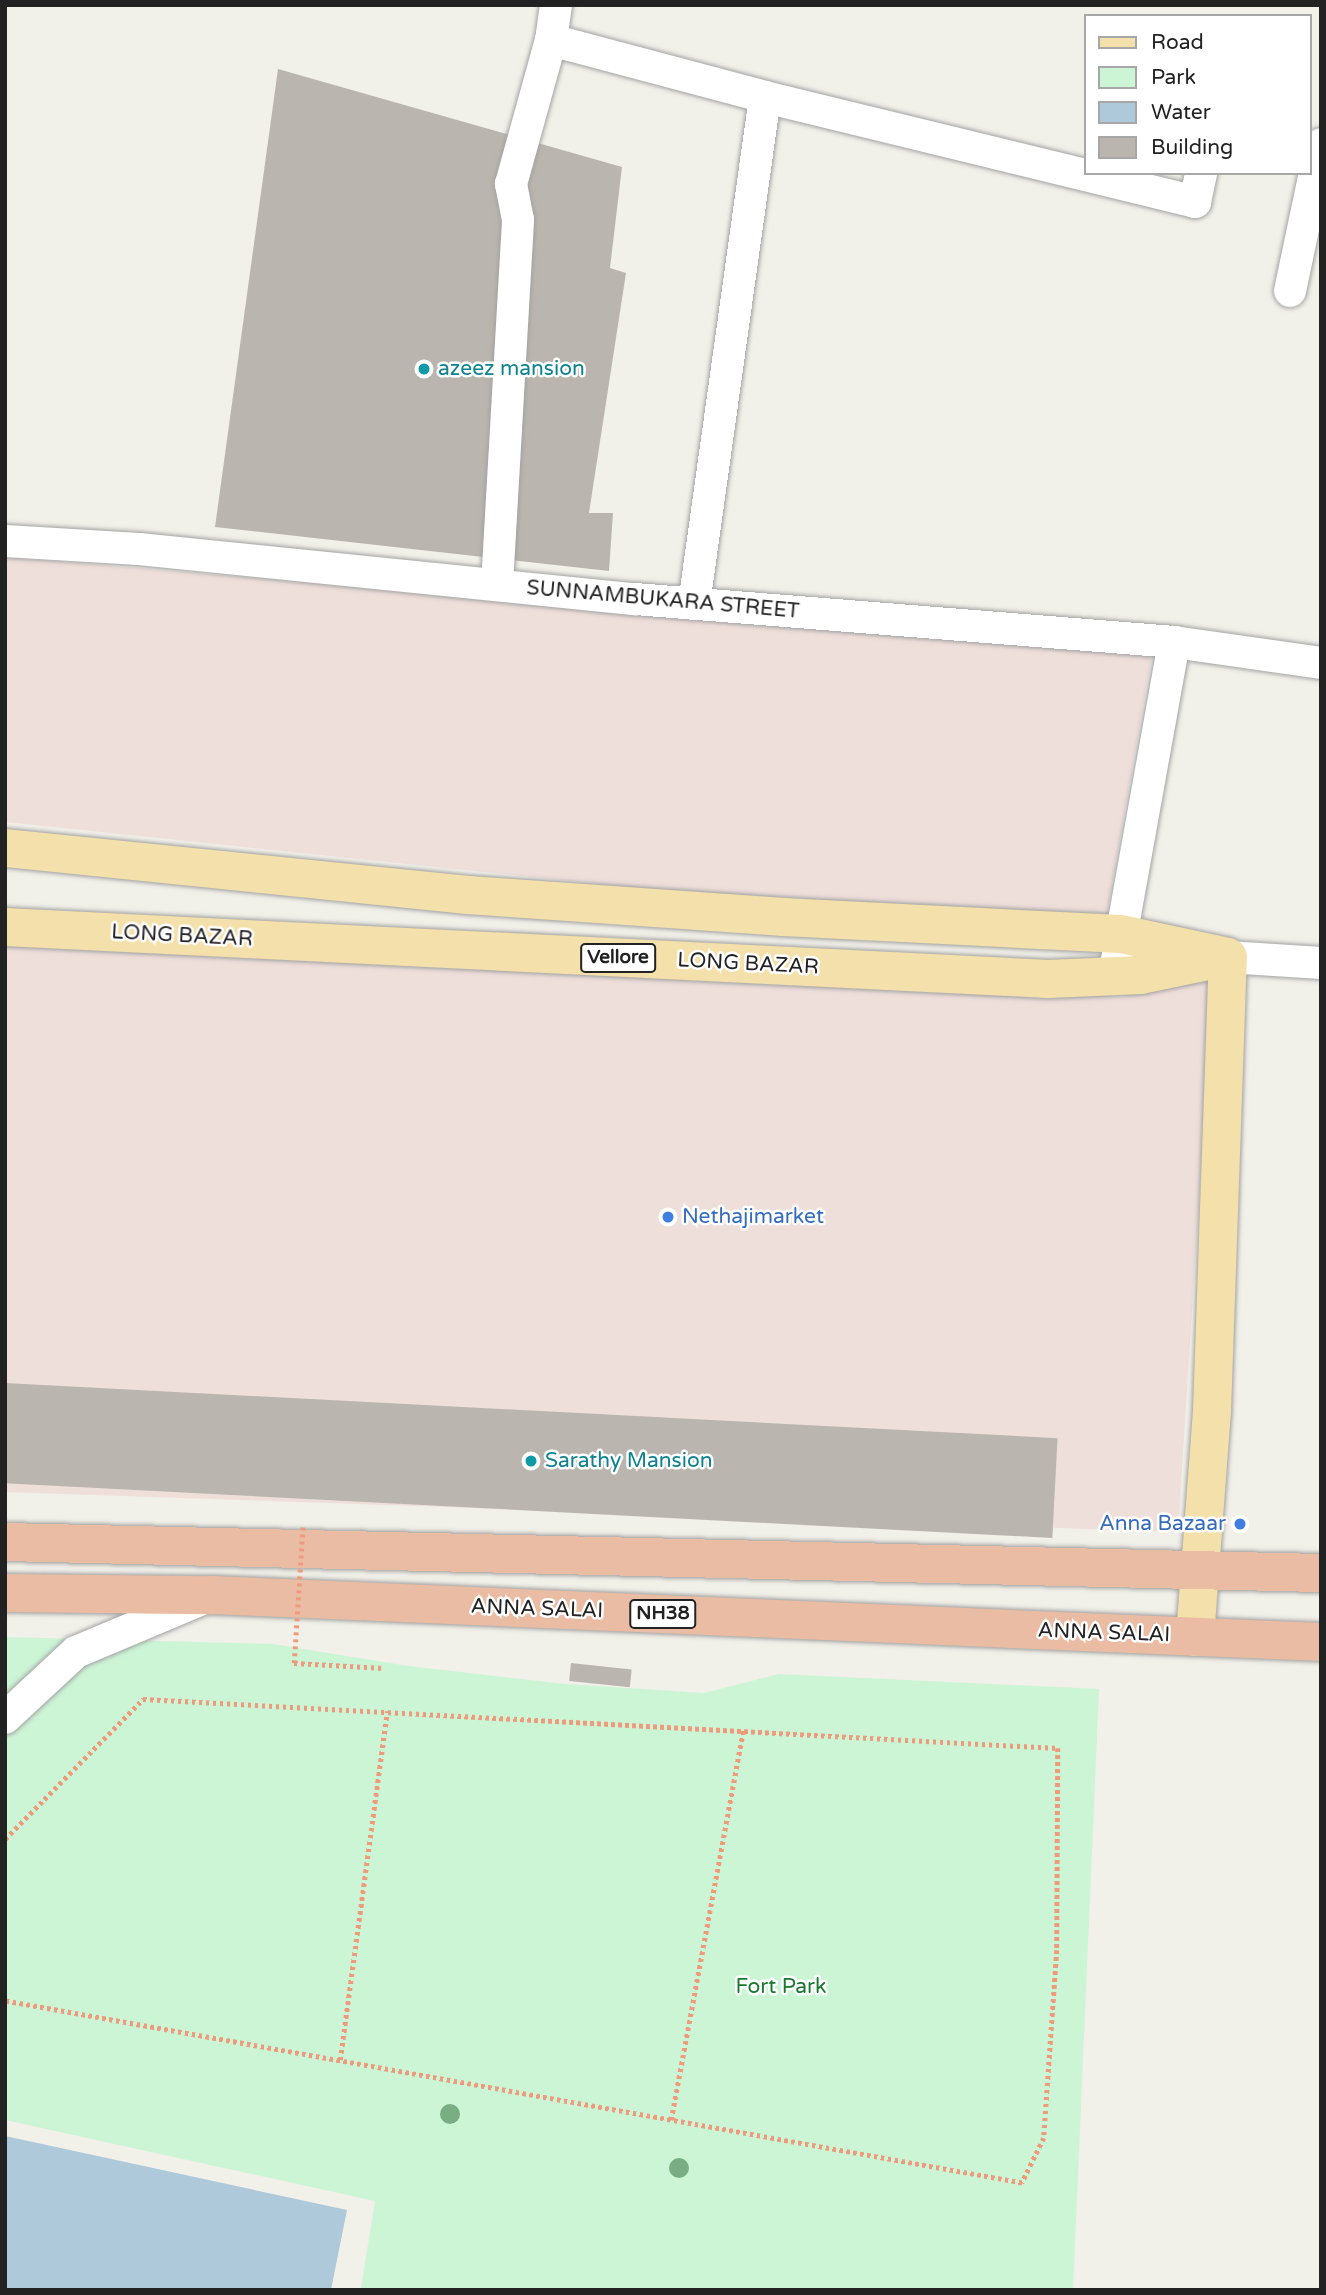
<!DOCTYPE html>
<style>
body{margin:0}
#map{position:relative;width:1326px;height:2295px;overflow:hidden;background:#f1f0e9;font-family:"Varela Round",sans-serif}
div>[style]{position:absolute}
.commercial>*{inset:0;background:#efdfdb}
.park>*{inset:0;background:#ccf5d6}
.water>*{inset:0;background:#aec9da}
.building>*{inset:0;background:#bab6af;transform-origin:0 0}
.path>*{height:4.5px;margin-top:-2.25px;transform-origin:0;background:repeating-linear-gradient(90deg,#ee9b7d 0 3.5px,transparent 0 7px)}
.roads{filter:drop-shadow(0 0 2px #a3a3a3) drop-shadow(0 0 2px #a3a3a3)}
.minor>*{height:32px;margin:-16px;padding:0 16px;transform-origin:16px;border-radius:16px;background:#fff}
.primary>*{height:38px;margin:-19px;padding:0 19px;transform-origin:19px;border-radius:19px;background:#f4e0ab}
.trunk>*{height:38px;margin:-19px;padding:0 19px;transform-origin:19px;border-radius:19px;background:#eabca3}
.path-bridge>*{height:4.5px;margin-top:-2.25px;transform-origin:0;background:repeating-linear-gradient(90deg,#ee9b7d 0 3.5px,transparent 0 7px)}
.trees>*{width:20px;height:20px;margin:-10px;border-radius:50%;background:#79ae83}
.dots>*{width:19px;height:19px;translate:-50% -50%;box-sizing:border-box;border:4px solid #fff;border-radius:50%}
span{translate:-50% -50%;white-space:nowrap;text-align:center;line-height:1.15;-webkit-text-stroke:5px #fff;paint-order:stroke}
.shield-label span{padding:2px 5px;background:#fff;border:2px solid;border-radius:5px;-webkit-text-stroke-width:0}
.shield-label{font-size:19px;color:#222;font-weight:700}
.culture-label{font-size:21px;color:#0d838f}
.left{translate:0 -50%;text-align:left}
.street-label{font-size:21px;color:#222}
.shop-label{font-size:21px;color:#366cbe}
.right{translate:-100% -50%;text-align:right}
.park-label{font-size:21px;color:#17782f}
.frame{position:absolute;inset:0;border:7px solid #222;pointer-events:none}
.legend{position:absolute;left:1084px;top:14px;width:228px;height:161px;box-sizing:border-box;background:#fff;border:2px solid #a7a7a7;margin:0;padding:9px 12px;list-style:none;font-size:21px;color:#222}
.legend li{display:flex;align-items:center;gap:14px;height:35px}
.legend b{width:35px;border:2px solid #a7a7a7}
</style>
<div id="map">
<div class="commercial">
<div style="clip-path:polygon(5px 557px,1152px 654px,1106px 919px,753px 900px,5px 822px)"></div>
<div style="clip-path:polygon(5px 941px,1122px 997px,1213px 978px,1178px 1532px,5px 1492px)"></div>
</div>
<div class="park">
<div style="clip-path:polygon(5px 1637px,273px 1644px,408px 1666px,565px 1684px,704px 1693px,779px 1674px,1099px 1689px,1073px 2290px,361px 2288px,375px 2201px,5px 2120px)"></div>
</div>
<div class="water">
<div style="clip-path:polygon(5px 2136px,347px 2210px,331px 2290px,5px 2290px)"></div>
</div>
<div class="building">
<div style="clip-path:polygon(278px 69px,622px 167px,610px 268px,626px 273px,589px 513px,613px 513px,609px 571px,215px 527px)"></div>
<div style="left:5px;top:1383px;width:1054px;height:100px;rotate:3deg"></div>
<div style="left:571px;top:1663px;width:61px;height:18px;rotate:6deg"></div>
</div>
<div class="path">
<div style="left:294px;top:1663px;width:90px;rotate:3.2deg"></div>
<div style="left:5px;top:1839px;width:197px;rotate:-45.4deg"></div>
<div style="left:143px;top:1699px;width:916px;rotate:3.07deg"></div>
<div style="left:1058px;top:1748px;width:202px;rotate:90.3deg"></div>
<div style="left:1057px;top:1950px;width:188px;rotate:94deg"></div>
<div style="left:1044px;top:2138px;width:50px;rotate:116.1deg"></div>
<div style="left:1022px;top:2183px;width:1033px;rotate:-169.85deg"></div>
<div style="left:340px;top:2060px;width:352px;rotate:-82.3deg"></div>
<div style="left:671px;top:2120px;width:397px;rotate:-79.5deg"></div>
</div>
<div class="roads">
<div class="minor">
<div style="left:556px;top:5px;width:35px;rotate:98deg"></div>
<div style="left:551px;top:40px;width:221px;rotate:14.9deg"></div>
<div style="left:1290px;top:291px;width:150px;rotate:-78.1deg"></div>
<div style="left:5px;top:541px;width:134px;rotate:3.4deg"></div>
<div style="left:139px;top:549px;width:499px;rotate:5.8deg"></div>
<div style="left:635px;top:599px;width:541px;rotate:4.56deg"></div>
<div style="left:1174px;top:642px;width:148px;rotate:8.1deg"></div>
<div style="left:497px;top:585px;width:366px;rotate:-86.7deg"></div>
<div style="left:518px;top:220px;width:37px;rotate:-101deg"></div>
<div style="left:511px;top:184px;width:149px;rotate:-74.5deg"></div>
<div style="left:694px;top:604px;width:512px;rotate:-82.03deg"></div>
<div style="left:765px;top:97px;width:443px;rotate:13.7deg"></div>
<div style="left:1195px;top:202px;width:30px;rotate:-78deg"></div>
<div style="left:1228px;top:957px;width:93px;rotate:3.7deg"></div>
<div style="left:1114px;top:976px;width:339px;rotate:-79.8deg"></div>
<div style="left:5px;top:1718px;width:97px;rotate:-42.9deg"></div>
<div style="left:76px;top:1652px;width:142px;rotate:-22.8deg"></div>
</div>
<div class="primary">
<div style="left:5px;top:848px;width:466px;rotate:5.8deg"></div>
<div style="left:469px;top:895px;width:315px;rotate:4deg"></div>
<div style="left:783px;top:917px;width:338px;rotate:2.9deg"></div>
<div style="left:1121px;top:934px;width:109px;rotate:12.1deg"></div>
<div style="left:5px;top:927px;width:1044px;rotate:2.85deg"></div>
<div style="left:1048px;top:979px;width:93px;rotate:-2.5deg"></div>
<div style="left:1141px;top:975px;width:74px;rotate:-11.8deg"></div>
<div style="left:1195px;top:1637px;width:227px;rotate:-85.7deg"></div>
<div style="left:1212px;top:1411px;width:454px;rotate:-88deg"></div>
</div>
<div class="trunk">
<div style="left:5px;top:1542px;width:1316px;rotate:1.35deg"></div>
<div style="left:5px;top:1593px;width:207px;rotate:0.6deg"></div>
<div style="left:212px;top:1595px;width:1110px;rotate:2.43deg"></div>
</div>
</div>
<div class="path-bridge">
<div style="left:294px;top:1663px;width:138px;rotate:-86.3deg"></div>
</div>
<div class="trees">
<div style="left:450px;top:2114px"></div>
<div style="left:679px;top:2168px"></div>
</div>
<div class="dots">
<div style="left:424px;top:369px;background:#0f9aa8"></div>
<div style="left:668px;top:1217px;background:#3f7fe0"></div>
<div style="left:531px;top:1461px;background:#0f9aa8"></div>
<div style="left:1240px;top:1524px;background:#3f7fe0"></div>
</div>
<div class="shield-label">
<span style="left:618px;top:958px">Vellore</span>
<span style="left:663px;top:1614px">NH38</span>
</div>
<div class="culture-label">
<span class="left" style="left:438px;top:369px">azeez mansion</span>
<span class="left" style="left:545px;top:1461px">Sarathy Mansion</span>
</div>
<div class="street-label">
<span style="left:663px;top:600px;rotate:5deg">SUNNAMBUKARA STREET</span>
<span style="left:182px;top:936px;rotate:3deg">LONG BAZAR</span>
<span style="left:748px;top:964px;rotate:3deg">LONG BAZAR</span>
<span style="left:537px;top:1609px;rotate:2deg">ANNA SALAI</span>
<span style="left:1104px;top:1633px;rotate:2deg">ANNA SALAI</span>
</div>
<div class="shop-label">
<span class="left" style="left:682px;top:1217px">Nethajimarket</span>
<span class="right" style="left:1226px;top:1524px">Anna Bazaar</span>
</div>
<div class="park-label">
<span style="left:781px;top:1987px">Fort Park</span>
</div>
<div class="frame"></div>
<ul class="legend">
<li><b style="height:9px;background:#f4e0ab"></b>Road</li>
<li><b style="height:19px;background:#ccf5d6"></b>Park</li>
<li><b style="height:19px;background:#aec9da"></b>Water</li>
<li><b style="height:19px;background:#bab6af"></b>Building</li>
</ul>
</div>
